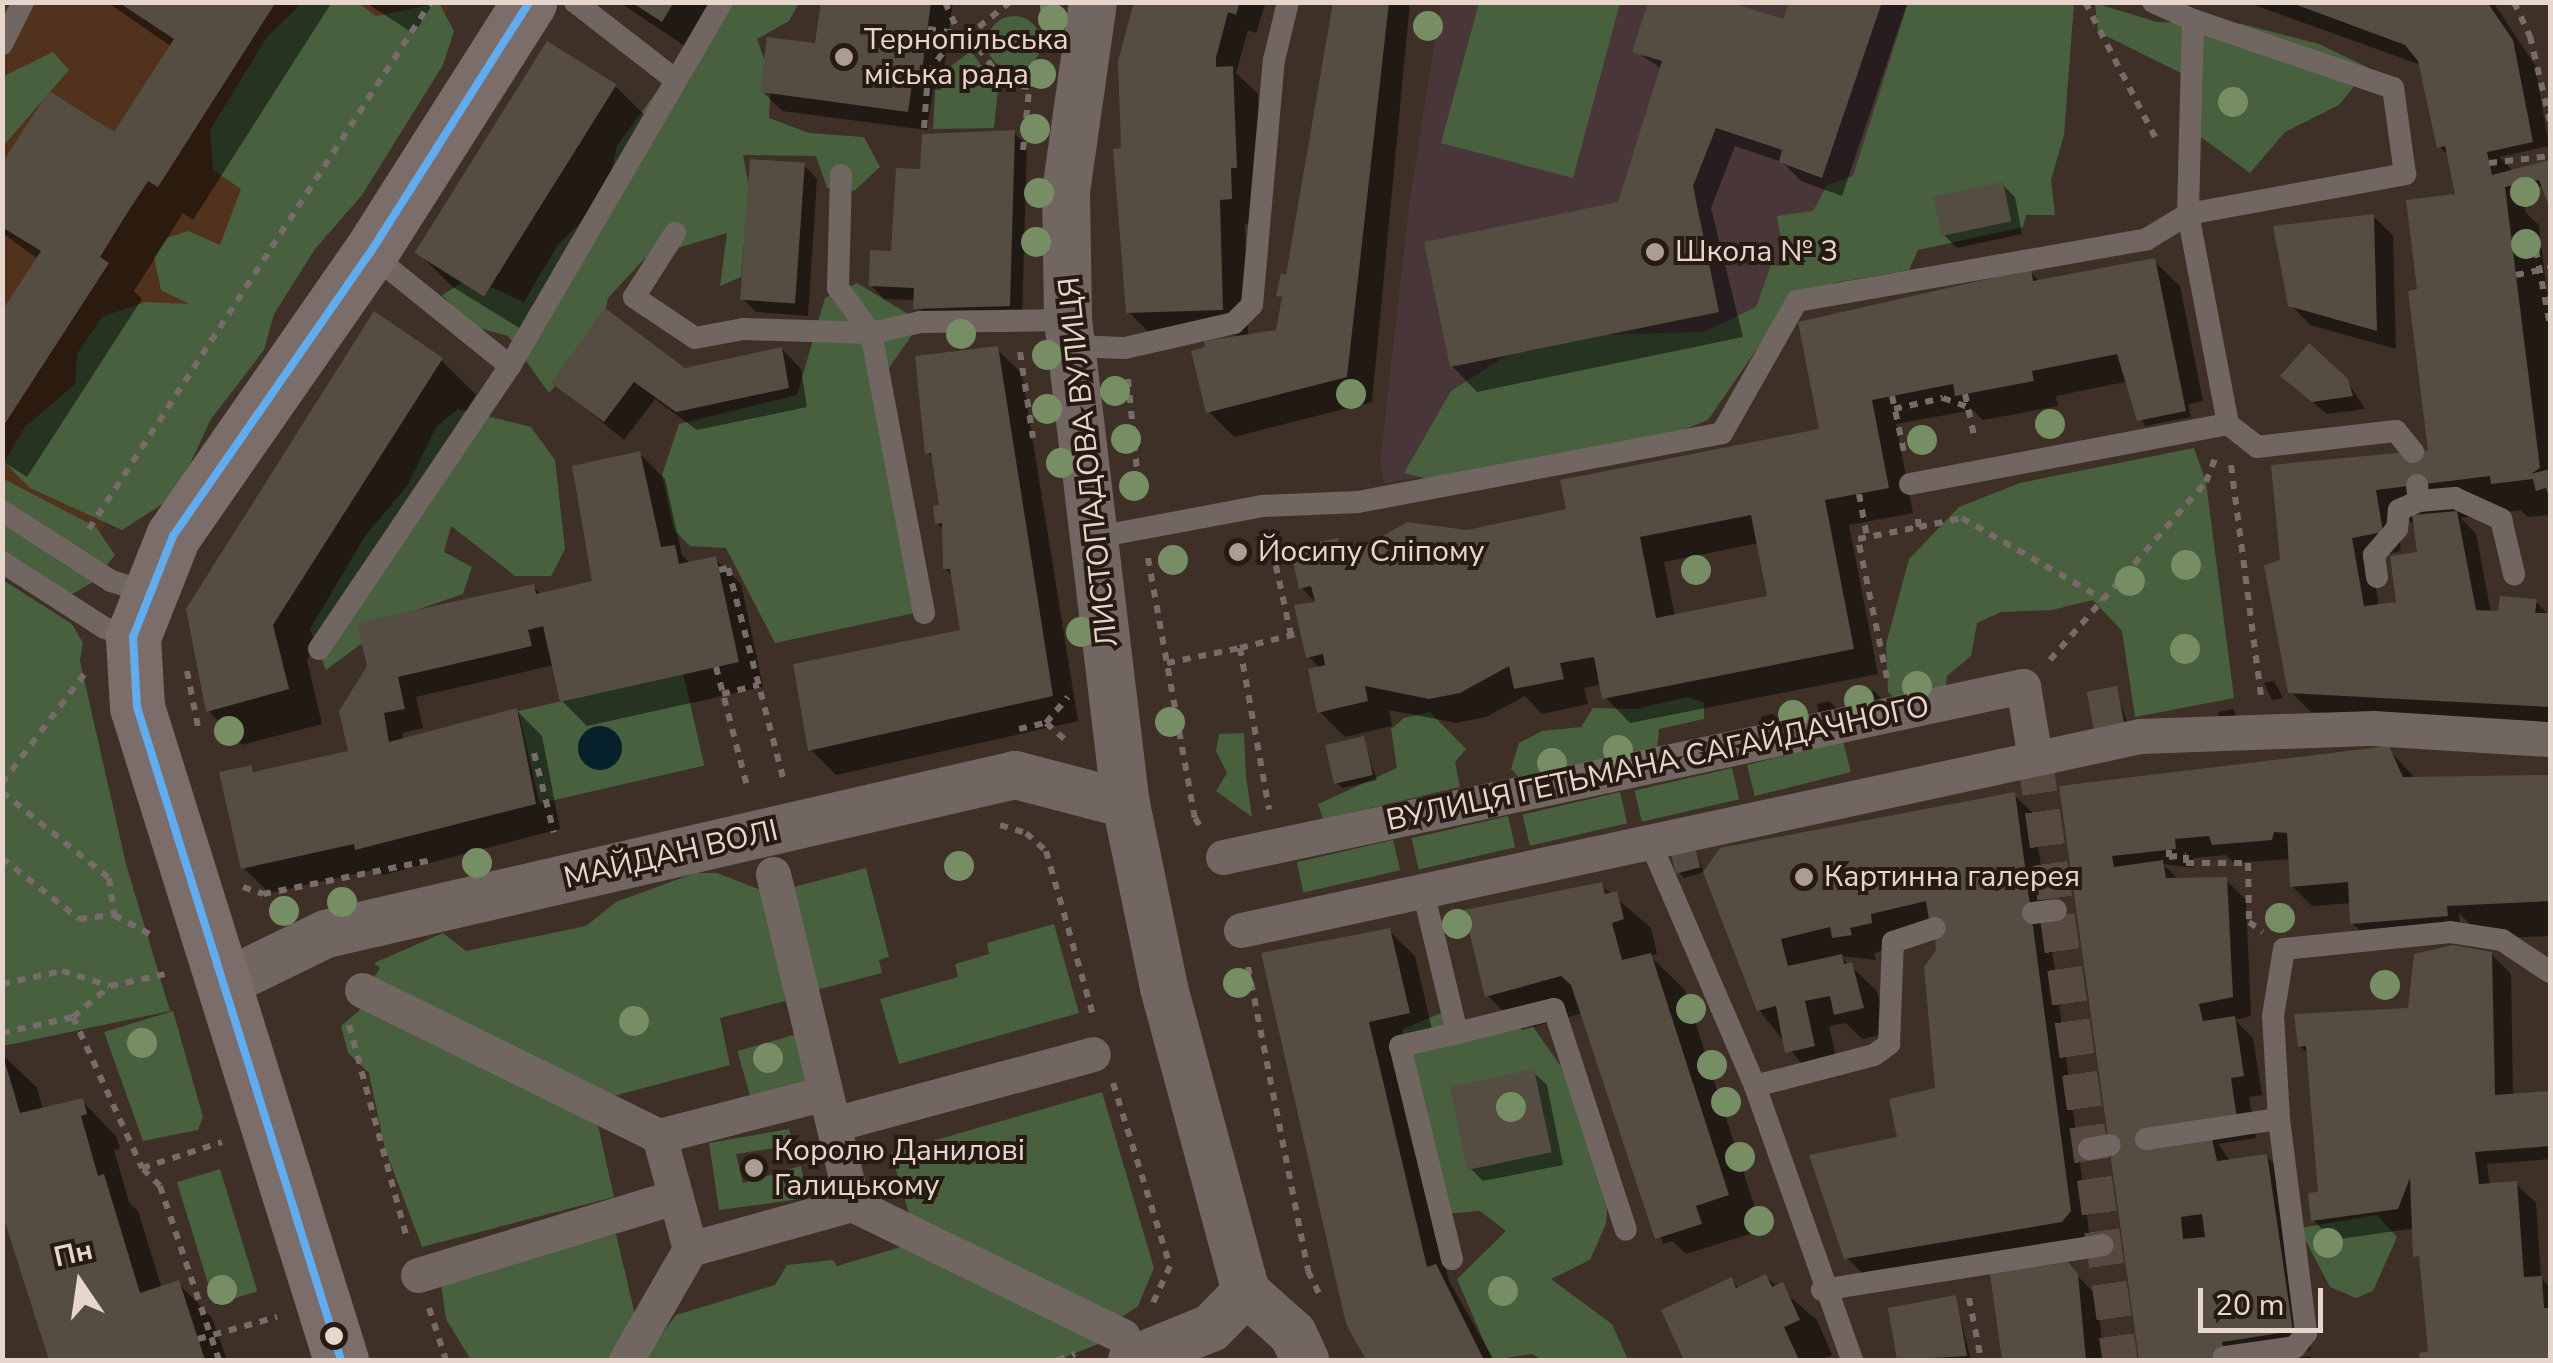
<!DOCTYPE html>
<meta charset="utf-8">
<style>
body{margin:0}
#map{position:relative;width:2553px;height:1363px;overflow:hidden;background:#3e3026;font-family:"Nunito Sans",sans-serif}
div>[style]{position:absolute}
.built>*{inset:0;background:#51331d}
.education>*{inset:0;background:#493639}
.green>*{inset:0;background:#48603e;transform-origin:0 0}
.round{border-radius:50%}
.water>*{inset:0;background:#06212b}
.shadow>*{inset:0;background:#0007}
.building>*{inset:0;background:#554c42;transform-origin:0 0}
.pedestrian-tunnel>*{height:35px;margin-top:-17.5px;transform-origin:0;background:repeating-linear-gradient(90deg,#57493f 0 35px,transparent 0 53px)}
.path>*{height:6px;margin-top:-3px;transform-origin:0;background:repeating-linear-gradient(90deg,#776c69 0 8px,transparent 0 16px)}
.service>*{height:22px;margin:-11px;padding:0 11px;transform-origin:11px;border-radius:11px;background:#716662}
.pedestrian>*{height:35px;margin:-17.5px;padding:0 17.5px;transform-origin:17.5px;border-radius:17.5px;background:#716662}
.minor>*{height:48px;margin:-24px;padding:0 24px;transform-origin:24px;border-radius:24px;background:#716662}
.primary>*{height:55px;margin:-27.5px;padding:0 27.5px;transform-origin:27.5px;border-radius:27.5px;background:#7b6e6a}
.bus-1>*{height:8px;margin:-4px;padding:0 4px;transform-origin:4px;border-radius:4px;background:#60acee}
.trees>*{width:30px;height:30px;margin:-15px;border-radius:50%;background:#778e65}
.dots>*{width:28px;height:28px;translate:-50% -50%;box-sizing:border-box;border:5px solid #261a12;border-radius:50%}
span{translate:-50% -50%;white-space:nowrap;text-align:center;line-height:1.15;-webkit-text-stroke:8px #261a12;paint-order:stroke}
.poi-label{font-size:30px;color:#e7d6cb}
.left{translate:0 -50%;text-align:left}
.street-label{font-size:30px;color:#e7d6cb}
.frame{position:absolute;inset:0;border:5px solid #e7d6cb;pointer-events:none}
.north{position:absolute;left:30px;top:1233px;width:100px;height:100px;-webkit-text-stroke:8px #261a12;paint-order:stroke;rotate:347deg;font-size:28px;font-weight:700;line-height:40px;text-align:center;color:#e7d6cb}
.north::after{content:'';display:block;margin:auto;width:35px;height:45px;background:#e7d6cb;clip-path:polygon(50% 0,100% 100%,50% 72%,0 100%)}
.scale{position:absolute;left:2198px;top:1288px;width:125px;height:45px;box-sizing:border-box;border:5px solid #e7d6cb;border-top:0;padding-left:12px;font-size:30px;line-height:35px;white-space:nowrap;color:#e7d6cb;-webkit-text-stroke:8px #261a12;paint-order:stroke}
</style>
<div id="map">
<div class="built">
<div style="clip-path:polygon(3px 3px,452px 3px,67px 581px,3px 536px)"></div>
</div>
<div class="education">
<div style="clip-path:polygon(1441px 3px,2074px 3px,2023px 227px,1787px 277px,1654px 437px,1384px 483px,1380px 462px,1410px 198px)"></div>
</div>
<div class="green">
<div style="clip-path:polygon(302px 3px,358px 3px,376px 16px,439px 3px,454px 31px,443px 65px,362px 195px,315px 249px,274px 314px,264px 350px,211px 419px,175px 496px,122px 530px,30px 488px,4px 462px,25px 427px,75px 384px,77px 354px,102px 317px,145px 302px,189px 304px,161px 290px,154px 257px,167px 238px,188px 231px,220px 245px,241px 189px,213px 170px,210px 130px,267px 37px)"></div>
<div style="clip-path:polygon(721px 3px,799px 3px,789px 21px,757px 39px,771px 79px,769px 118px,809px 133px,864px 137px,880px 167px,854px 191px,827px 188px,816px 156px,743px 155px,749px 187px,741px 277px,720px 286px,727px 233px,645px 258px,608px 298px,597px 356px,574px 365px,549px 393px,508px 336px,472px 326px,442px 295px,470px 278px,524px 302px,557px 246px,605px 198px,617px 146px)"></div>
<div style="clip-path:polygon(1479px 3px,1620px 3px,1573px 178px,1441px 143px)"></div>
<div style="clip-path:polygon(1908px 3px,2074px 3px,2064px 135px,2051px 180px,2055px 215px,2026px 215px,2023px 227px,1918px 250px,1909px 270px,1833px 283px,1774px 324px,1708px 420px,1658px 440px,1443px 483px,1404px 473px,1451px 391px,1517px 349px,1599px 335px,1704px 332px,1756px 307px,1771px 265px,1785px 266px,1777px 216px,1813px 211px,1827px 185px,1853px 176px)"></div>
<div style="clip-path:polygon(2095px 3px,2157px 22px,2242px 24px,2319px 44px,2369px 68px,2339px 105px,2285px 132px,2250px 173px,2183px 124px,2183px 74px,2098px 32px)"></div>
<div class="round" style="left:987px;top:16px;width:54px;height:54px"></div>
<div style="clip-path:polygon(971px 51px,998px 89px,994px 128px,933px 129px,936px 77px)"></div>
<div style="clip-path:polygon(53px 52px,69px 70px,3px 146px,4px 76px)"></div>
<div style="clip-path:polygon(857px 283px,921px 322px,880px 381px,919px 612px,775px 643px,726px 548px,690px 546px,674px 530px,662px 475px,679px 424px,797px 395px,825px 298px)"></div>
<div style="clip-path:polygon(458px 409px,531px 427px,555px 460px,565px 549px,551px 576px,515px 576px,451px 526px,444px 552px,472px 567px,463px 594px,399px 616px,326px 670px,310px 629px,365px 536px,408px 485px,436px 427px)"></div>
<div style="clip-path:polygon(2194px 448px,2206px 482px,2234px 698px,2135px 717px,2122px 631px,2093px 600px,2052px 610px,2001px 612px,1977px 623px,1971px 656px,1947px 676px,1944px 699px,1916px 717px,1888px 692px,1886px 644px,1909px 559px,1959px 507px,2020px 483px)"></div>
<div style="clip-path:polygon(2px 478px,96px 527px,115px 555px,93px 582px,62px 600px,3px 571px)"></div>
<div style="clip-path:polygon(3px 580px,72px 624px,83px 643px,80px 661px,126px 864px,170px 1011px,3px 1046px)"></div>
<div style="left:683px;top:673px;width:95px;height:169px;rotate:77deg"></div>
<div style="clip-path:polygon(1688px 697px,1704px 703px,1704px 719px,1659px 729px,1656px 762px,1527px 786px,1511px 769px,1519px 743px,1542px 731px,1581px 727px,1593px 708px,1636px 709px)"></div>
<div style="clip-path:polygon(1430px 712px,1466px 749px,1455px 762px,1460px 787px,1323px 819px,1318px 804px,1397px 768px,1391px 729px,1404px 718px)"></div>
<div style="clip-path:polygon(1244px 733px,1246px 777px,1252px 817px,1216px 791px,1227px 773px,1216px 751px,1219px 734px)"></div>
<div style="left:1843px;top:741px;width:32px;height:99px;rotate:76deg"></div>
<div style="left:1732px;top:768px;width:32px;height:100px;rotate:77deg"></div>
<div style="left:1620px;top:792px;width:32px;height:100px;rotate:77deg"></div>
<div style="left:1508px;top:816px;width:32px;height:99px;rotate:77deg"></div>
<div style="left:1393px;top:840px;width:31px;height:99px;rotate:77deg"></div>
<div style="clip-path:polygon(866px 868px,889px 957px,879px 960px,882px 973px,816px 990px,790px 888px)"></div>
<div style="clip-path:polygon(695px 873px,717px 873px,761px 890px,793px 999px,720px 1018px,730px 1065px,606px 1098px,373px 979px,380px 968px,374px 963px,443px 933px,466px 951px,586px 926px,616px 902px)"></div>
<div style="clip-path:polygon(1054px 924px,1079px 1013px,899px 1064px,880px 999px,958px 977px,955px 964px,989px 954px,987px 943px)"></div>
<div style="clip-path:polygon(367px 1004px,596px 1117px,614px 1197px,422px 1247px,385px 1149px,369px 1073px,348px 1053px,341px 1026px)"></div>
<div style="clip-path:polygon(173px 1011px,203px 1117px,198px 1130px,143px 1141px,104px 1032px)"></div>
<div style="clip-path:polygon(1446px 1011px,1488px 1036px,1531px 1024px,1582px 1096px,1609px 1184px,1606px 1224px,1590px 1260px,1551px 1279px,1612px 1324px,1628px 1360px,1542px 1360px,1532px 1354px,1492px 1360px,1457px 1279px,1506px 1231px,1480px 1211px,1443px 1214px,1402px 1073px,1403px 1029px)"></div>
<div style="left:797px;top:1034px;width:48px;height:62px;rotate:74deg"></div>
<div style="clip-path:polygon(1102px 1092px,1154px 1268px,1138px 1306px,1098px 1333px,1098px 1344px,1058px 1360px,643px 1360px,676px 1315px,775px 1285px,787px 1265px,833px 1260px,837px 1266px,911px 1244px,913px 1227px,891px 1153px)"></div>
<div style="clip-path:polygon(789px 1129px,793px 1145px,736px 1154px,743px 1183px,801px 1166px,804px 1182px,790px 1186px,794px 1200px,719px 1210px,709px 1143px)"></div>
<div style="left:220px;top:1169px;width:128px;height:45px;rotate:73deg"></div>
<div style="clip-path:polygon(2377px 1215px,2397px 1237px,2373px 1291px,2356px 1298px,2330px 1287px,2299px 1228px)"></div>
<div style="clip-path:polygon(616px 1234px,637px 1324px,611px 1360px,471px 1360px,446px 1319px,441px 1283px)"></div>
</div>
<div class="water">
<div class="round" style="left:578px;top:726px;width:44px;height:44px"></div>
</div>
<div class="shadow">
<div style="clip-path:polygon(107px 2px,332px 2px,193px 220px,183px 213px,158px 253px,134px 291px,142px 299px,27px 477px,2px 461px,2px 315px,38px 259px,2px 233px,2px 168px,115px 136px,172px 47px)"></div>
<div style="clip-path:polygon(365px 2px,434px 2px,414px 34px)"></div>
<div style="clip-path:polygon(619px 2px,730px 2px,697px 54px)"></div>
<div style="clip-path:polygon(823px 2px,953px 2px,941px 90px,933px 89px,927px 130px,782px 111px,762px 91px,817px 46px)"></div>
<div style="clip-path:polygon(1136px 2px,1266px 2px,1256px 33px,1248px 30px,1236px 73px,1258px 94px,1261px 193px,1257px 223px,1245px 224px,1248px 337px,1278px 332px,1284px 300px,1279px 295px,1288px 278px,1336px 2px,1410px 2px,1372px 402px,1234px 437px,1209px 412px,1237px 335px,1154px 338px,1129px 312px,1123px 151px)"></div>
<div style="clip-path:polygon(1791px 2px,1907px 4px,1842px 196px,1801px 181px,1782px 162px,1735px 146px,1711px 208px,1743px 337px,1477px 392px,1452px 366px,1621px 204px,1662px 69px,1635px 51px,1784px 24px)"></div>
<div style="clip-path:polygon(evenodd,2246px 2px,2493px 2px,2535px 65px,2549px 146px,2499px 157px,2514px 172px,2550px 163px,2550px 210px,2543px 186px,2521px 190px,2526px 213px,2539px 225px,2550px 320px,2550px 515px,2528px 517px,2521px 510px,2461px 518px,2476px 534px,2491px 613px,2536px 602px,2550px 616px,2550px 725px,2311px 712px,2291px 692px,2283px 562px,2371px 457px,2431px 452px,2420px 292px,2458px 196px,2450px 157px,2439px 146px,2421px 65px,2246px 2px,2395px 505px,2413px 524px,2420px 554px,2402px 604px,2379px 607px,2371px 558px,2401px 551px,2395px 505px)"></div>
<div style="clip-path:polygon(615px 86px,650px 120px,521px 329px,453px 287px,418px 253px)"></div>
<div style="clip-path:polygon(1014px 133px,1027px 146px,1022px 318px,928px 321px,916px 300px,884px 299px,871px 285px,894px 254px,923px 172px)"></div>
<div style="clip-path:polygon(804px 165px,817px 179px,808px 316px,756px 312px,743px 299px)"></div>
<div style="clip-path:polygon(2002px 184px,2015px 197px,2022px 234px,1957px 248px,1944px 235px)"></div>
<div style="clip-path:polygon(2373px 216px,2393px 236px,2396px 349px,2310px 325px,2290px 304px)"></div>
<div style="clip-path:polygon(evenodd,2154px 261px,2180px 286px,2203px 401px,2188px 404px,2191px 417px,2145px 426px,2125px 382px,2056px 396px,2058px 406px,1983px 420px,1973px 410px,1896px 424px,1913px 513px,1849px 525px,1878px 674px,1630px 723px,1605px 697px,1602px 684px,1584px 688px,1588px 704px,1542px 714px,1525px 696px,1486px 717px,1456px 723px,1389px 710px,1392px 726px,1345px 737px,1319px 711px,1320px 668px,1308px 656px,1317px 604px,1301px 587px,1337px 541px,1353px 556px,1569px 511px,1822px 431px,2030px 272px,2040px 282px,2154px 261px,1759px 543px,1770px 598px,1675px 617px,1664px 562px,1759px 543px)"></div>
<div style="clip-path:polygon(782px 349px,801px 369px,807px 407px,697px 430px,655px 399px,624px 440px,554px 383px,684px 371px)"></div>
<div style="clip-path:polygon(997px 349px,1022px 374px,1078px 721px,836px 775px,811px 750px,962px 632px,953px 577px,945px 568px,945px 530px,937px 523px,942px 508px,934px 460px,928px 453px)"></div>
<div style="clip-path:polygon(441px 360px,476px 395px,307px 660px,322px 724px,242px 745px,208px 710px)"></div>
<div style="clip-path:polygon(2347px 381px,2365px 409px,2327px 414px,2297px 389px)"></div>
<div style="clip-path:polygon(639px 453px,665px 479px,682px 555px,691px 564px,715px 559px,741px 584px,763px 687px,587px 726px,562px 701px,554px 665px,416px 697px,423px 728px,402px 733px,404px 740px,517px 711px,542px 736px,560px 829px,383px 875px,378px 869px,269px 893px,244px 868px,251px 768px,257px 774px,351px 752px,342px 711px,533px 587px,542px 595px,595px 583px)"></div>
<div style="clip-path:polygon(2274px 681px,2283px 698px,2272px 700px,2264px 683px)"></div>
<div style="clip-path:polygon(2116px 688px,2130px 732px,2104px 737px)"></div>
<div style="clip-path:polygon(1874px 691px,1880px 697px,1883px 707px,1867px 704px,1864px 693px)"></div>
<div style="clip-path:polygon(1829px 701px,1835px 707px,1837px 718px,1819px 715px,1817px 704px)"></div>
<div style="clip-path:polygon(2233px 709px,2241px 725px,2220px 722px,2218px 712px)"></div>
<div style="clip-path:polygon(1773px 714px,1779px 720px,1781px 731px,1764px 727px,1761px 717px)"></div>
<div style="clip-path:polygon(1363px 739px,1377px 780px,1342px 788px,1336px 782px)"></div>
<div style="clip-path:polygon(2388px 749px,2416px 779px,2550px 778px,2550px 936px,2484px 939px,2459px 913px,2460px 929px,2365px 936px,2352px 923px,2351px 903px,2312px 906px,2292px 886px,2291px 859px,2234px 863px,2226px 855px,2193px 858px,2194px 868px,2163px 864px,2180px 881px,2226px 880px,2246px 900px,2251px 1016px,2235px 1020px,2253px 1038px,2262px 1095px,2249px 1097px,2256px 1138px,2218px 1144px,2231px 1162px,2266px 1156px,2286px 1176px,2311px 1350px,2244px 1360px,2141px 1360px,2062px 788px)"></div>
<div style="clip-path:polygon(2014px 795px,2034px 814px,2089px 1232px,2082px 1241px,1866px 1277px,1846px 1257px,1900px 1139px,1942px 1091px,1937px 924px,1874px 954px,1876px 960px,1840px 956px,1877px 991px,1888px 1033px,1862px 1039px,1846px 1023px,1829px 1026px,1839px 1071px,1813px 1078px,1759px 1010px,1706px 873px)"></div>
<div style="clip-path:polygon(1693px 847px,1704px 872px,1684px 878px,1678px 872px)"></div>
<div style="clip-path:polygon(1601px 885px,1651px 928px,1657px 954px,1650px 956px,1685px 990px,1762px 1230px,1686px 1254px,1672px 1241px,1663px 1244px,1583px 1013px,1522px 1030px,1488px 996px)"></div>
<div style="clip-path:polygon(1389px 931px,1415px 956px,1434px 1038px,1393px 1047px,1449px 1281px,1494px 1360px,1366px 1360px,1348px 1323px,1264px 955px)"></div>
<div style="clip-path:polygon(2491px 954px,2511px 974px,2513px 1096px,2550px 1093px,2550px 1159px,2487px 1164px,2490px 1186px,2516px 1184px,2536px 1203px,2541px 1278px,2550px 1288px,2550px 1360px,2423px 1360px,2430px 1353px,2416px 1228px,2333px 1240px,2313px 1220px,2321px 1195px,2309px 1055px,2300px 1046px,2410px 1011px)"></div>
<div style="clip-path:polygon(2px 1054px,37px 1088px,43px 1110px,82px 1101px,116px 1136px,120px 1148px,114px 1150px,129px 1202px,138px 1211px,162px 1289px,178px 1283px,212px 1318px,227px 1360px,51px 1360px,2px 1205px)"></div>
<div style="clip-path:polygon(1533px 1072px,1547px 1085px,1563px 1165px,1483px 1181px,1470px 1168px)"></div>
<div style="clip-path:polygon(2067px 1265px,2097px 1296px,2104px 1360px,2004px 1360px,1993px 1276px)"></div>
<div style="clip-path:polygon(1766px 1277px,1817px 1320px,1832px 1355px,1820px 1360px,1686px 1360px,1664px 1311px,1731px 1280px,1740px 1289px)"></div>
<div style="clip-path:polygon(1955px 1297px,1971px 1360px,1900px 1360px,1890px 1310px)"></div>
<div style="clip-path:polygon(2310px 1356px,2314px 1360px,2283px 1360px)"></div>
</div>
<div class="building">
<div style="clip-path:polygon(118px 2px,276px 2px,158px 187px,148px 181px,124px 218px,100px 257px,109px 263px,2px 428px,2px 311px,41px 251px,2px 227px,2px 163px,49px 91px,114px 132px,174px 39px)"></div>
<div style="clip-path:polygon(631px 2px,674px 2px,662px 22px)"></div>
<div style="clip-path:polygon(821px 2px,931px 2px,922px 71px,914px 70px,908px 112px,760px 92px,767px 37px,815px 43px)"></div>
<div style="clip-path:polygon(1134px 2px,1240px 2px,1236px 15px,1228px 12px,1216px 58px,1216px 67px,1233px 66px,1237px 168px,1231px 168px,1232px 199px,1220px 200px,1223px 310px,1126px 313px,1113px 149px,1121px 148px,1118px 61px)"></div>
<div style="clip-path:polygon(1333px 2px,1389px 2px,1347px 377px,1206px 413px,1191px 351px,1205px 347px,1204px 341px,1276px 330px,1282px 297px,1276px 296px,1281px 273px,1286px 275px)"></div>
<div style="clip-path:polygon(1648px 2px,1729px 2px,1783px 19px,1789px 2px,1882px 2px,1822px 178px,1779px 162px,1782px 150px,1716px 128px,1693px 186px,1719px 312px,1450px 367px,1424px 242px,1618px 202px,1662px 61px,1632px 52px)"></div>
<div style="clip-path:polygon(2289px 2px,2487px 2px,2513px 40px,2533px 142px,2487px 152px,2492px 175px,2550px 160px,2550px 209px,2539px 180px,2505px 187px,2540px 468px,2531px 474px,2550px 469px,2550px 500px,2546px 488px,2536px 491px,2533px 479px,2491px 484px,2490px 476px,2376px 490px,2383px 532px,2352px 538px,2364px 606px,2396px 602px,2390px 556px,2417px 552px,2412px 515px,2457px 511px,2476px 610px,2498px 611px,2500px 596px,2537px 599px,2535px 613px,2550px 613px,2550px 707px,2288px 693px,2264px 565px,2280px 560px,2271px 465px,2428px 450px,2408px 291px,2417px 289px,2406px 200px,2455px 194px,2445px 146px,2437px 148px,2418px 61px,2405px 45px)"></div>
<div style="left:547px;top:41px;width:82px;height:250px;rotate:32deg"></div>
<div style="clip-path:polygon(1015px 130px,1010px 306px,913px 309px,914px 288px,869px 286px,870px 250px,891px 251px,896px 168px,920px 169px,922px 134px)"></div>
<div style="left:750px;top:159px;width:55px;height:141px;rotate:4deg"></div>
<div style="left:2003px;top:182px;width:40px;height:71px;rotate:78deg"></div>
<div style="clip-path:polygon(2374px 214px,2377px 331px,2288px 306px,2273px 226px)"></div>
<div style="clip-path:polygon(evenodd,2155px 258px,2186px 411px,2137px 421px,2117px 354px,2032px 371px,2034px 381px,1955px 396px,1953px 384px,1872px 400px,1889px 488px,1825px 500px,1854px 649px,1602px 699px,1594px 657px,1560px 663px,1564px 679px,1514px 689px,1509px 666px,1460px 693px,1429px 699px,1365px 686px,1368px 701px,1317px 713px,1308px 669px,1325px 665px,1323px 654px,1306px 658px,1294px 605px,1315px 602px,1311px 586px,1299px 589px,1290px 548px,1338px 538px,1343px 559px,1407px 522px,1467px 530px,1566px 509px,1560px 480px,1819px 429px,1798px 322px,2031px 269px,2033px 281px,2155px 258px,1751px 515px,1767px 596px,1656px 618px,1640px 537px,1751px 515px)"></div>
<div style="clip-path:polygon(605px 308px,685px 368px,782px 347px,789px 388px,676px 412px,634px 382px,604px 422px,551px 383px)"></div>
<div style="clip-path:polygon(374px 311px,443px 358px,273px 625px,289px 689px,206px 712px,186px 609px)"></div>
<div style="clip-path:polygon(2309px 343px,2348px 379px,2353px 396px,2312px 402px,2280px 376px)"></div>
<div style="clip-path:polygon(998px 346px,1053px 696px,808px 751px,793px 664px,960px 630px,950px 569px,943px 569px,942px 523px,935px 524px,933px 506px,939px 505px,931px 453px,925px 454px,915px 356px)"></div>
<div style="clip-path:polygon(640px 451px,661px 547px,675px 545px,679px 564px,716px 556px,739px 662px,560px 702px,543px 626px,528px 630px,532px 646px,398px 677px,405px 709px,384px 713px,389px 742px,517px 708px,536px 804px,355px 850px,354px 844px,241px 869px,219px 772px,252px 765px,253px 772px,348px 751px,339px 711px,367px 666px,357px 623px,534px 584px,536px 594px,592px 581px,572px 466px)"></div>
<div style="left:2117px;top:686px;width:41px;height:31px;rotate:79deg"></div>
<div style="left:1364px;top:736px;width:40px;height:40px;rotate:77deg"></div>
<div style="clip-path:polygon(evenodd,2389px 746px,2403px 777px,2550px 775px,2550px 901px,2447px 906px,2448px 916px,2350px 924px,2348px 882px,2290px 887px,2287px 833px,2274px 832px,2272px 840px,2212px 845px,2209px 836px,2175px 839px,2176px 849px,2112px 856px,2114px 867px,2163px 860px,2166px 878px,2227px 877px,2233px 997px,2199px 1004px,2203px 1021px,2235px 1016px,2244px 1076px,2231px 1078px,2237px 1119px,2211px 1134px,2217px 1161px,2267px 1154px,2293px 1331px,2222px 1342px,2225px 1360px,2139px 1360px,2059px 786px,2389px 746px,2202px 1214px,2205px 1237px,2183px 1239px,2181px 1217px,2202px 1214px)"></div>
<div style="clip-path:polygon(2015px 792px,2071px 1211px,2062px 1222px,1844px 1259px,1809px 1155px,1897px 1137px,1889px 1099px,1935px 1088px,1924px 967px,1936px 950px,1934px 918px,1929px 920px,1926px 901px,1871px 914px,1872px 923px,1850px 928px,1852px 935px,1832px 938px,1830px 927px,1781px 939px,1788px 966px,1842px 954px,1844px 964px,1852px 962px,1864px 1008px,1834px 1015px,1830px 996px,1805px 1001px,1815px 1046px,1785px 1053px,1776px 1006px,1757px 1011px,1703px 872px,1720px 848px)"></div>
<div style="left:1694px;top:844px;width:24px;height:25px;rotate:75deg"></div>
<div style="clip-path:polygon(1602px 882px,1605px 894px,1617px 891px,1624px 919px,1612px 923px,1622px 960px,1651px 953px,1729px 1195px,1696px 1206px,1702px 1224px,1655px 1239px,1571px 985px,1561px 976px,1485px 997px,1464px 910px)"></div>
<div style="clip-path:polygon(1390px 928px,1410px 1013px,1369px 1022px,1427px 1267px,1436px 1264px,1484px 1360px,1366px 1360px,1346px 1324px,1261px 953px)"></div>
<div style="clip-path:polygon(2453px 945px,2492px 952px,2495px 1095px,2550px 1091px,2550px 1146px,2475px 1152px,2479px 1184px,2517px 1181px,2524px 1277px,2542px 1276px,2544px 1308px,2550px 1308px,2550px 1360px,2420px 1360px,2419px 1353px,2428px 1351px,2419px 1256px,2413px 1257px,2410px 1178px,2398px 1209px,2311px 1221px,2308px 1193px,2318px 1192px,2306px 1046px,2298px 1047px,2294px 1014px,2408px 1008px,2414px 954px)"></div>
<div style="clip-path:polygon(2px 1052px,20px 1113px,83px 1098px,87px 1114px,81px 1116px,98px 1176px,104px 1174px,140px 1293px,179px 1280px,205px 1360px,49px 1360px,2px 1213px)"></div>
<div style="left:1534px;top:1069px;width:85px;height:86px;rotate:78deg"></div>
<div style="clip-path:polygon(2068px 1262px,2078px 1274px,2086px 1360px,2002px 1360px,1990px 1274px)"></div>
<div style="clip-path:polygon(1766px 1274px,1772px 1287px,1783px 1282px,1800px 1320px,1784px 1327px,1799px 1360px,1684px 1360px,1661px 1310px,1732px 1277px,1736px 1288px)"></div>
<div style="clip-path:polygon(1956px 1295px,1967px 1356px,1897px 1360px,1888px 1308px)"></div>
</div>
<div class="pedestrian-tunnel">
<div style="left:2035px;top:758px;width:608px;rotate:81.96deg"></div>
</div>
<div class="path">
<div style="left:945px;top:2px;width:32px;rotate:66deg"></div>
<div style="left:1010px;top:2px;width:53px;rotate:141.2deg"></div>
<div style="left:969px;top:35px;width:61px;rotate:53.7deg"></div>
<div style="left:1005px;top:84px;width:24px;rotate:7deg"></div>
<div style="left:1043px;top:2px;width:27px;rotate:90deg"></div>
<div style="left:2085px;top:2px;width:154px;rotate:62.6deg"></div>
<div style="left:2514px;top:2px;width:38px;rotate:65deg"></div>
<div style="left:2530px;top:36px;width:87px;rotate:76.8deg"></div>
<div style="left:928px;top:29px;width:41px;rotate:8.3deg"></div>
<div style="left:924px;top:128px;width:55px;rotate:-85.8deg"></div>
<div style="left:928px;top:73px;width:51px;rotate:-53.8deg"></div>
<div style="left:1023px;top:150px;width:79px;rotate:-84.2deg"></div>
<div style="left:1031px;top:71px;width:8px;rotate:-40deg"></div>
<div style="left:2489px;top:163px;width:61px;rotate:-6.5deg"></div>
<div style="left:2533px;top:234px;width:94px;rotate:79.5deg"></div>
<div style="left:2516px;top:275px;width:35px;rotate:-12deg"></div>
<div style="left:1020px;top:352px;width:87px;rotate:81.4deg"></div>
<div style="left:1128px;top:379px;width:123px;rotate:84.4deg"></div>
<div style="left:1965px;top:394px;width:47px;rotate:77.7deg"></div>
<div style="left:1892px;top:396px;width:57px;rotate:77.9deg"></div>
<div style="left:1894px;top:409px;width:50px;rotate:-12.7deg"></div>
<div style="left:1943px;top:398px;width:27px;rotate:20deg"></div>
<div style="left:2231px;top:465px;width:232px;rotate:82.6deg"></div>
<div style="left:1859px;top:494px;width:44px;rotate:79.5deg"></div>
<div style="left:1919px;top:527px;width:44px;rotate:-11.8deg"></div>
<div style="left:1962px;top:518px;width:163px;rotate:29.9deg"></div>
<div style="left:89px;top:529px;width:628px;rotate:-57.02deg"></div>
<div style="left:1269px;top:534px;width:103px;rotate:77.7deg"></div>
<div style="left:1148px;top:558px;width:264px;rotate:79.8deg"></div>
<div style="left:1195px;top:818px;width:13px;rotate:58deg"></div>
<div style="left:719px;top:570px;width:9px;rotate:-13deg"></div>
<div style="left:728px;top:568px;width:221px;rotate:75.3deg"></div>
<div style="left:1240px;top:648px;width:62px;rotate:-14deg"></div>
<div style="left:2050px;top:660px;width:237px;rotate:-48.8deg"></div>
<div style="left:2206px;top:482px;width:26px;rotate:-69deg"></div>
<div style="left:1167px;top:663px;width:75px;rotate:-11.6deg"></div>
<div style="left:1240px;top:648px;width:164px;rotate:79.8deg"></div>
<div style="left:716px;top:667px;width:127px;rotate:75.4deg"></div>
<div style="left:187px;top:671px;width:57px;rotate:78.9deg"></div>
<div style="left:1887px;top:678px;width:142px;rotate:-101.8deg"></div>
<div style="left:1858px;top:539px;width:62px;rotate:-11.1deg"></div>
<div style="left:1919px;top:527px;width:14px;rotate:-98deg"></div>
<div style="left:722px;top:694px;width:38px;rotate:-14deg"></div>
<div style="left:1046px;top:723px;width:29px;rotate:41deg"></div>
<div style="left:1019px;top:729px;width:28px;rotate:-13deg"></div>
<div style="left:1046px;top:723px;width:34px;rotate:-50deg"></div>
<div style="left:534px;top:753px;width:82px;rotate:76deg"></div>
<div style="left:2px;top:783px;width:139px;rotate:-52.9deg"></div>
<div style="left:2px;top:792px;width:137px;rotate:38.8deg"></div>
<div style="left:109px;top:878px;width:37px;rotate:82deg"></div>
<div style="left:1000px;top:825px;width:27px;rotate:17deg"></div>
<div style="left:1026px;top:833px;width:27px;rotate:42deg"></div>
<div style="left:1046px;top:851px;width:174px;rotate:74deg"></div>
<div style="left:2169px;top:850px;width:7px;rotate:90deg"></div>
<div style="left:2169px;top:857px;width:17px;rotate:-7deg"></div>
<div style="left:2186px;top:855px;width:8px;rotate:90deg"></div>
<div style="left:2186px;top:863px;width:62px"></div>
<div style="left:2248px;top:863px;width:59px;rotate:89deg"></div>
<div style="left:2249px;top:922px;width:17px;rotate:36deg"></div>
<div style="left:2px;top:858px;width:98px;rotate:38.4deg"></div>
<div style="left:79px;top:919px;width:35px;rotate:-7deg"></div>
<div style="left:114px;top:915px;width:47px;rotate:28.2deg"></div>
<div style="left:243px;top:887px;width:21px;rotate:19deg"></div>
<div style="left:263px;top:894px;width:171px;rotate:-11.4deg"></div>
<div style="left:1248px;top:967px;width:310px;rotate:78.8deg"></div>
<div style="left:1308px;top:1271px;width:28px;rotate:64deg"></div>
<div style="left:2px;top:984px;width:61px;rotate:-12.2deg"></div>
<div style="left:62px;top:971px;width:50px;rotate:17.4deg"></div>
<div style="left:73px;top:1017px;width:166px;rotate:65.4deg"></div>
<div style="left:142px;top:1168px;width:84px;rotate:-18deg"></div>
<div style="left:349px;top:1025px;width:221px;rotate:74.8deg"></div>
<div style="left:2px;top:1033px;width:73px;rotate:-12.7deg"></div>
<div style="left:73px;top:1017px;width:48px;rotate:-40deg"></div>
<div style="left:110px;top:986px;width:56px;rotate:-12.3deg"></div>
<div style="left:1113px;top:1083px;width:192px;rotate:72.7deg"></div>
<div style="left:1170px;top:1266px;width:41px;rotate:114.7deg"></div>
<div style="left:143px;top:1169px;width:24px;rotate:45deg"></div>
<div style="left:160px;top:1186px;width:184px;rotate:71.3deg"></div>
<div style="left:1969px;top:1298px;width:63px;rotate:79deg"></div>
<div style="left:429px;top:1308px;width:55px;rotate:71.9deg"></div>
<div style="left:198px;top:1339px;width:82px;rotate:-15.6deg"></div>
<div style="left:1057px;top:1360px;width:19px;rotate:-18deg"></div>
</div>
<div class="service">
<div style="left:575px;top:2px;width:124px;rotate:37.8deg"></div>
<div style="left:2153px;top:2px;width:44px;rotate:24.2deg"></div>
<div style="left:2px;top:44px;width:47px;rotate:-63.4deg"></div>
<div style="left:675px;top:233px;width:76px;rotate:122.6deg"></div>
<div style="left:634px;top:297px;width:73px;rotate:33.9deg"></div>
<div style="left:695px;top:338px;width:49px;rotate:-10.6deg"></div>
<div style="left:743px;top:329px;width:128px;rotate:1.8deg"></div>
<div style="left:871px;top:333px;width:56px;rotate:-126.3deg"></div>
<div style="left:838px;top:288px;width:113px;rotate:-88.5deg"></div>
<div style="left:370px;top:253px;width:180px;rotate:38.9deg"></div>
<div style="left:1070px;top:346px;width:55px;rotate:2.1deg"></div>
<div style="left:1125px;top:348px;width:112px;rotate:-12.9deg"></div>
<div style="left:1234px;top:323px;width:25px;rotate:-45deg"></div>
<div style="left:1252px;top:305px;width:246px;rotate:-84.9deg"></div>
<div style="left:1274px;top:60px;width:60px;rotate:-76.4deg"></div>
<div style="left:1910px;top:484px;width:324px;rotate:-10.7deg"></div>
<div style="left:2228px;top:424px;width:37px;rotate:38deg"></div>
<div style="left:2257px;top:447px;width:140px;rotate:-6.6deg"></div>
<div style="left:2396px;top:431px;width:27px;rotate:51deg"></div>
<div style="left:2419px;top:501px;width:36px;rotate:-5deg"></div>
<div style="left:2455px;top:498px;width:51px;rotate:24.5deg"></div>
<div style="left:2501px;top:519px;width:57px;rotate:76.7deg"></div>
<div style="left:2px;top:511px;width:130px;rotate:32.7deg"></div>
<div style="left:111px;top:581px;width:38px;rotate:17deg"></div>
<div style="left:1097px;top:537px;width:169px;rotate:-10.6deg"></div>
<div style="left:1263px;top:506px;width:95px;rotate:-2.4deg"></div>
<div style="left:1358px;top:502px;width:370px;rotate:-10.7deg"></div>
<div style="left:1722px;top:433px;width:152px;rotate:-60.4deg"></div>
<div style="left:1797px;top:301px;width:355px;rotate:-10deg"></div>
<div style="left:2147px;top:239px;width:48px;rotate:-31.4deg"></div>
<div style="left:2188px;top:214px;width:221px;rotate:-10.4deg"></div>
<div style="left:2405px;top:174px;width:87px;rotate:-97.9deg"></div>
<div style="left:2393px;top:88px;width:211px;rotate:-161.2deg"></div>
<div style="left:2193px;top:20px;width:194px;rotate:91.5deg"></div>
<div style="left:2188px;top:214px;width:214px;rotate:79.2deg"></div>
<div style="left:2px;top:562px;width:122px;rotate:32.7deg"></div>
<div style="left:105px;top:628px;width:29px;rotate:18deg"></div>
<div style="left:2377px;top:577px;width:22px;rotate:-98deg"></div>
<div style="left:2374px;top:555px;width:35px;rotate:-49deg"></div>
<div style="left:2397px;top:529px;width:19px;rotate:-84deg"></div>
<div style="left:2399px;top:510px;width:22px;rotate:-24deg"></div>
<div style="left:2419px;top:501px;width:16px;rotate:-97deg"></div>
<div style="left:924px;top:613px;width:285px;rotate:-100.7deg"></div>
<div style="left:871px;top:333px;width:51px;rotate:-12.4deg"></div>
<div style="left:921px;top:322px;width:147px;rotate:-0.8deg"></div>
<div style="left:319px;top:649px;width:341px;rotate:-56deg"></div>
<div style="left:510px;top:366px;width:421px;rotate:-59.8deg"></div>
<div style="left:1650px;top:842px;width:266px;rotate:66.7deg"></div>
<div style="left:1755px;top:1086px;width:291px;rotate:70.5deg"></div>
<div style="left:1423px;top:891px;width:146px;rotate:76.5deg"></div>
<div style="left:1457px;top:1033px;width:100px;rotate:-13.9deg"></div>
<div style="left:1554px;top:1009px;width:232px;rotate:72deg"></div>
<div style="left:2033px;top:913px;width:23px;rotate:-7deg"></div>
<div style="left:1755px;top:1086px;width:123px;rotate:-14.6deg"></div>
<div style="left:1874px;top:1055px;width:19px;rotate:-36deg"></div>
<div style="left:1889px;top:1044px;width:102px;rotate:-87.8deg"></div>
<div style="left:1893px;top:942px;width:44px;rotate:-18.4deg"></div>
<div style="left:2279px;top:1119px;width:103px;rotate:-93.3deg"></div>
<div style="left:2273px;top:1016px;width:68px;rotate:-80.7deg"></div>
<div style="left:2284px;top:949px;width:167px;rotate:-5.8deg"></div>
<div style="left:2450px;top:932px;width:53px;rotate:8.7deg"></div>
<div style="left:2502px;top:940px;width:58px;rotate:33.7deg"></div>
<div style="left:2146px;top:1139px;width:134px;rotate:-8.6deg"></div>
<div style="left:2279px;top:1119px;width:216px;rotate:82.8deg"></div>
<div style="left:2306px;top:1333px;width:18px;rotate:128deg"></div>
<div style="left:2295px;top:1347px;width:72px;rotate:172deg"></div>
<div style="left:2089px;top:1149px;width:21px;rotate:-11deg"></div>
<div style="left:1452px;top:1259px;width:219px;rotate:-103.7deg"></div>
<div style="left:1400px;top:1046px;width:58px;rotate:-12.8deg"></div>
<div style="left:1822px;top:1290px;width:284px;rotate:-9.1deg"></div>
</div>
<div class="pedestrian">
<div style="left:1223px;top:857px;width:818px;rotate:-12.07deg"></div>
<div style="left:2023px;top:686px;width:73px;rotate:80.5deg"></div>
<div style="left:773px;top:874px;width:339px;rotate:76.5deg"></div>
<div style="left:852px;top:1204px;width:168px;rotate:164.5deg"></div>
<div style="left:690px;top:1249px;width:117px;rotate:-105.3deg"></div>
<div style="left:659px;top:1136px;width:171px;rotate:-14.5deg"></div>
<div style="left:1241px;top:930px;width:920px;rotate:-12.18deg"></div>
<div style="left:2140px;top:736px;width:233px;rotate:-2deg"></div>
<div style="left:2373px;top:728px;width:177px;rotate:3.6deg"></div>
<div style="left:362px;top:990px;width:331px;rotate:26.2deg"></div>
<div style="left:834px;top:1124px;width:268px;rotate:-15.1deg"></div>
<div style="left:852px;top:1204px;width:301px;rotate:26deg"></div>
<div style="left:418px;top:1275px;width:269px;rotate:-16.9deg"></div>
<div style="left:626px;top:1360px;width:128px;rotate:-60deg"></div>
</div>
<div class="minor">
<div style="left:1093px;top:2px;width:191px;rotate:98.1deg"></div>
<div style="left:1066px;top:191px;width:129px;rotate:89.1deg"></div>
<div style="left:1068px;top:320px;width:487px;rotate:83.2deg"></div>
<div style="left:1126px;top:804px;width:188px;rotate:78.3deg"></div>
<div style="left:1164px;top:988px;width:315px;rotate:74.9deg"></div>
<div style="left:1246px;top:1292px;width:63px;rotate:41.8deg"></div>
<div style="left:1293px;top:1334px;width:29px;rotate:65deg"></div>
<div style="left:223px;top:984px;width:114px;rotate:-25.9deg"></div>
<div style="left:326px;top:934px;width:707px;rotate:-12.99deg"></div>
<div style="left:1015px;top:775px;width:115px;rotate:14.6deg"></div>
<div style="left:1132px;top:1360px;width:85px;rotate:-22.1deg"></div>
<div style="left:1211px;top:1328px;width:50px;rotate:-45.8deg"></div>
</div>
<div class="primary">
<div style="left:341px;top:1360px;width:684px;rotate:-107.35deg"></div>
<div style="left:137px;top:707px;width:70px;rotate:-93.3deg"></div>
<div style="left:133px;top:637px;width:109px;rotate:-68.4deg"></div>
<div style="left:173px;top:536px;width:345px;rotate:-55.2deg"></div>
<div style="left:370px;top:253px;width:297px;rotate:-57.6deg"></div>
</div>
<div class="bus-1">
<div style="left:341px;top:1360px;width:684px;rotate:-107.35deg"></div>
<div style="left:137px;top:707px;width:70px;rotate:-93.3deg"></div>
<div style="left:133px;top:637px;width:109px;rotate:-68.4deg"></div>
<div style="left:173px;top:536px;width:345px;rotate:-55.2deg"></div>
<div style="left:370px;top:253px;width:297px;rotate:-57.6deg"></div>
</div>
<div class="trees">
<div style="left:1053px;top:19px"></div>
<div style="left:1428px;top:26px"></div>
<div style="left:1041px;top:74px"></div>
<div style="left:2233px;top:102px"></div>
<div style="left:1035px;top:129px"></div>
<div style="left:2525px;top:192px"></div>
<div style="left:1039px;top:193px"></div>
<div style="left:1036px;top:242px"></div>
<div style="left:2526px;top:244px"></div>
<div style="left:961px;top:334px"></div>
<div style="left:1047px;top:355px"></div>
<div style="left:1115px;top:391px"></div>
<div style="left:1351px;top:394px"></div>
<div style="left:1047px;top:409px"></div>
<div style="left:2050px;top:424px"></div>
<div style="left:1126px;top:439px"></div>
<div style="left:1922px;top:440px"></div>
<div style="left:1061px;top:463px"></div>
<div style="left:1134px;top:486px"></div>
<div style="left:1173px;top:560px"></div>
<div style="left:2186px;top:565px"></div>
<div style="left:1696px;top:570px"></div>
<div style="left:2130px;top:581px"></div>
<div style="left:1081px;top:632px"></div>
<div style="left:2185px;top:649px"></div>
<div style="left:1917px;top:686px"></div>
<div style="left:1859px;top:700px"></div>
<div style="left:1793px;top:715px"></div>
<div style="left:1170px;top:722px"></div>
<div style="left:229px;top:731px"></div>
<div style="left:1618px;top:750px"></div>
<div style="left:1552px;top:763px"></div>
<div style="left:477px;top:863px"></div>
<div style="left:959px;top:866px"></div>
<div style="left:342px;top:902px"></div>
<div style="left:284px;top:911px"></div>
<div style="left:2280px;top:918px"></div>
<div style="left:1457px;top:924px"></div>
<div style="left:1238px;top:983px"></div>
<div style="left:2385px;top:985px"></div>
<div style="left:1691px;top:1009px"></div>
<div style="left:634px;top:1021px"></div>
<div style="left:142px;top:1043px"></div>
<div style="left:768px;top:1058px"></div>
<div style="left:1712px;top:1065px"></div>
<div style="left:1726px;top:1102px"></div>
<div style="left:1511px;top:1107px"></div>
<div style="left:1740px;top:1157px"></div>
<div style="left:1759px;top:1221px"></div>
<div style="left:2328px;top:1243px"></div>
<div style="left:222px;top:1290px"></div>
<div style="left:1503px;top:1291px"></div>
</div>
<div class="dots">
<div style="left:844px;top:57px;background:#ac9c91"></div>
<div style="left:1655px;top:252px;background:#ac9c91"></div>
<div style="left:1238px;top:552px;background:#ac9c91"></div>
<div style="left:1804px;top:877px;background:#ac9c91"></div>
<div style="left:754px;top:1168px;background:#ac9c91"></div>
<div style="left:334px;top:1336px;background:#e7d6cb"></div>
</div>
<div class="poi-label">
<span class="left" style="left:864px;top:57px">Тернопільська<br>міська рада</span>
<span class="left" style="left:1675px;top:252px">Школа № 3</span>
<span class="left" style="left:1258px;top:552px">Йосипу Сліпому</span>
<span class="left" style="left:1824px;top:877px">Картинна галерея</span>
<span class="left" style="left:774px;top:1168px">Королю Данилові<br>Галицькому</span>
</div>
<div class="street-label">
<span style="left:1089px;top:462px;rotate:-96deg">ЛИСТОПАДОВА ВУЛИЦЯ</span>
<span style="left:1658px;top:764px;rotate:-12deg">ВУЛИЦЯ ГЕТЬМАНА САГАЙДАЧНОГО</span>
<span style="left:671px;top:855px;rotate:-13deg">МАЙДАН ВОЛІ</span>
</div>
<div class="frame"></div>
<div class="north">Пн</div>
<div class="scale">20 m</div>
</div>
